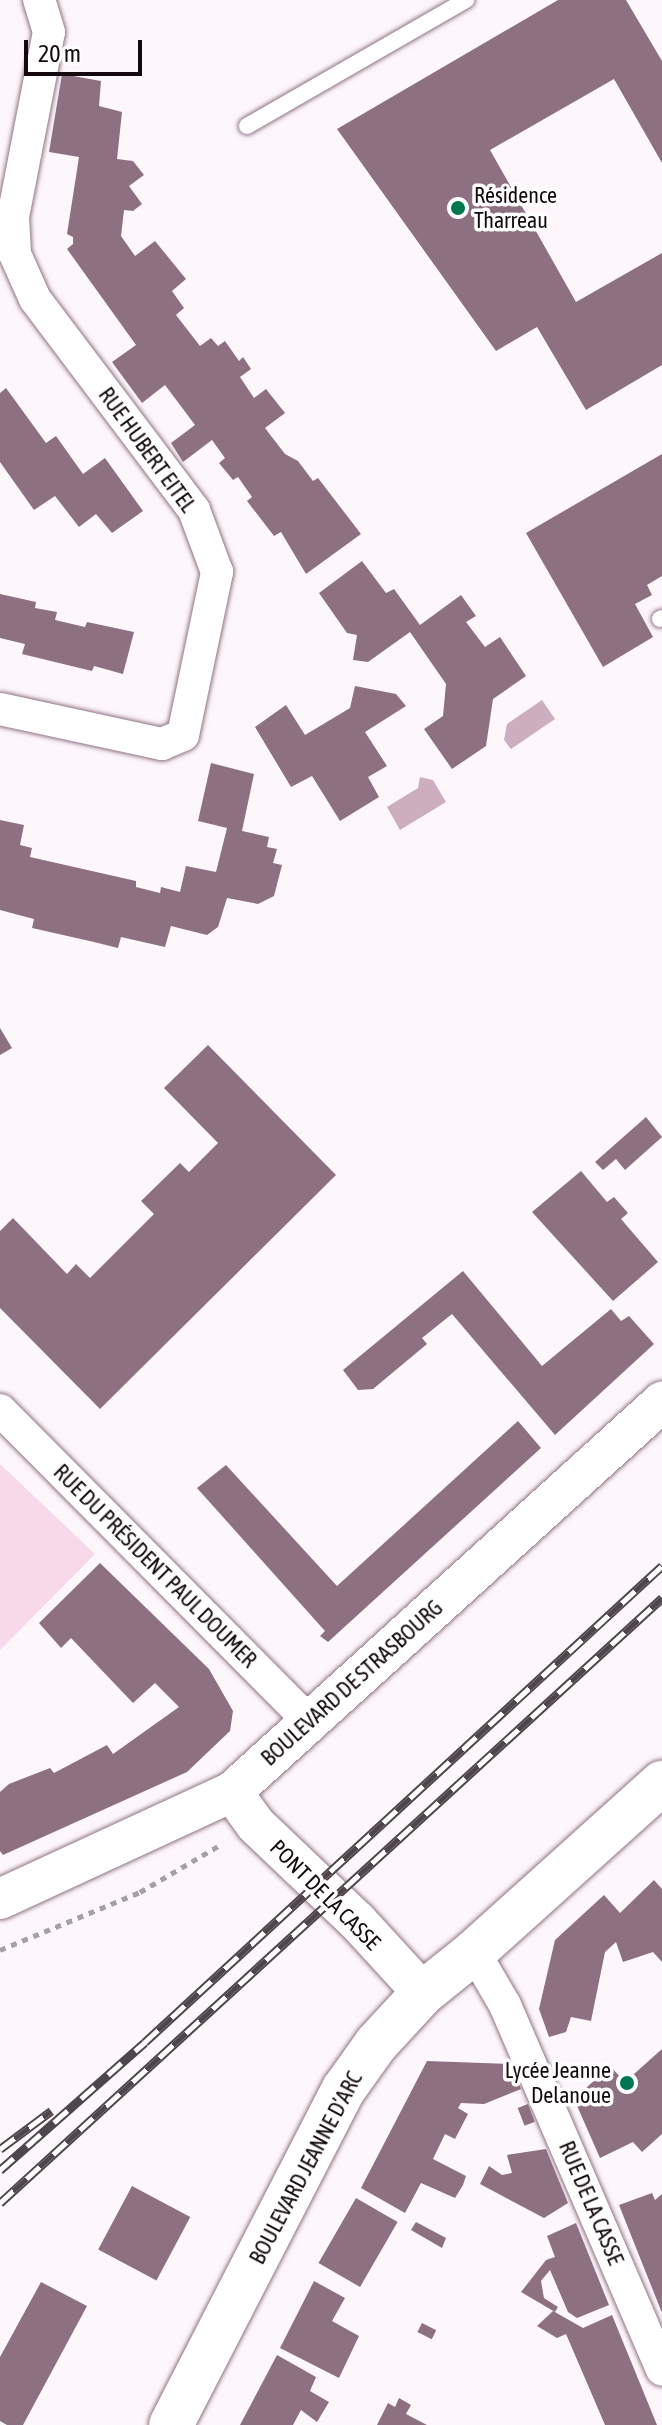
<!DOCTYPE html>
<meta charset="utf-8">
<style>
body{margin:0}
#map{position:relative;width:662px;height:2425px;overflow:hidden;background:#fdf6fa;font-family:"Asap Condensed",sans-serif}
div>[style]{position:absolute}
.green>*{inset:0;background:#f7d9ea}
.water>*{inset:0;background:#ccaebf}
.building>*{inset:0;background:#8d7181;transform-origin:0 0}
.path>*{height:5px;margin-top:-2.5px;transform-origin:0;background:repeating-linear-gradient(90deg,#a79fa4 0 6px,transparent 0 12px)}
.roads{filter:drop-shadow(0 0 2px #8f7384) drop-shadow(0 0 2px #8f7384)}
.service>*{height:16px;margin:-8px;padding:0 8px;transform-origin:8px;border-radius:8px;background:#fff}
.minor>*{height:32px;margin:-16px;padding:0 16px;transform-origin:16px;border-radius:16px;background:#fff}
.tertiary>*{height:40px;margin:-20px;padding:0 20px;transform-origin:20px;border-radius:20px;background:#fff}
.secondary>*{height:44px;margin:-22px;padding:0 22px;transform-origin:22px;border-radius:22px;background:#fff}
.rail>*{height:9px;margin-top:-4.5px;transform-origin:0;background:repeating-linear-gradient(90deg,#fff 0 18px,#4f464b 0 36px);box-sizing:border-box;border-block:2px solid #4f464b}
.dots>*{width:22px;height:22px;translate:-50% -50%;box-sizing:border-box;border:4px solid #fff;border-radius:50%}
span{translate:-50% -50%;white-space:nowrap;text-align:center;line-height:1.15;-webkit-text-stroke:7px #fff;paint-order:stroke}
.poi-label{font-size:22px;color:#13090f}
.left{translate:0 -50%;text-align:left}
.right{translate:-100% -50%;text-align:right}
.street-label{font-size:22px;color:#13090f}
.scale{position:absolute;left:24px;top:40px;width:118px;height:36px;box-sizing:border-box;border:4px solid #13090f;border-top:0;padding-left:10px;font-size:24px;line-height:28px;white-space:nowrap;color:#13090f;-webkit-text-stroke:6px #fff;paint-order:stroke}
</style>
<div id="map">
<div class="green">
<div style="clip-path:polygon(0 1464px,95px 1554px,0 1650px)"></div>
</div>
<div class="water">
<div style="clip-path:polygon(542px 700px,555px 719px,511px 749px,504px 740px,507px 724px)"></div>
<div style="clip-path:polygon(420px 777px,433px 780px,446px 802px,400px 830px,387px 807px,418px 788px)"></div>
</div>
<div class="building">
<div style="clip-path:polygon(558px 0,626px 0,662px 61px,662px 163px,614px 79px,490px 150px,576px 302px,662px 253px,662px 365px,586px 410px,537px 327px,496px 351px,337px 129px)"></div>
<div style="clip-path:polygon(62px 74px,101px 81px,99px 106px,122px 112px,117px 159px,133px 161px,144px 175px,129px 186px,142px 204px,133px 211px,124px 210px,121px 236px,135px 256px,155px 241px,186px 279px,172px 291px,184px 308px,176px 315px,200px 346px,211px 338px,218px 346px,225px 341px,239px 361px,243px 357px,251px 369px,240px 377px,254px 398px,266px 389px,285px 413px,265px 428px,285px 454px,298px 461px,313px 481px,318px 478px,361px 534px,306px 574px,281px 532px,274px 536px,247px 501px,252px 497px,238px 477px,233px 480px,219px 463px,225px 458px,212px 440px,183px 462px,171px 443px,195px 425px,165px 385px,142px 403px,112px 362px,136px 345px,67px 249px,73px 244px,73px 237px,67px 234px,79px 157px,49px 152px)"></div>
<div style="clip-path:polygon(6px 388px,46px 443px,56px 436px,83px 474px,105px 458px,143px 511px,112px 533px,96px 514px,79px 527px,55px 496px,34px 510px,0 462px,0 393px)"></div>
<div style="clip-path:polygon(662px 454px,662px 576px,647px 585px,652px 595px,635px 604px,653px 637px,603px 667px,526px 533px)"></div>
<div style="clip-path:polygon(362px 561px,386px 593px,394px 589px,420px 625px,461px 595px,476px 616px,466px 622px,485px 647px,500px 637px,526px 676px,493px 699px,486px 746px,452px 769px,424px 729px,443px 716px,446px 684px,410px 632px,368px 662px,353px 660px,357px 635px,347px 633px,319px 593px)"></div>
<div style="clip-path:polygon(0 594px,36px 602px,35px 608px,57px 612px,55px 620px,85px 627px,87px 622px,134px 632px,123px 674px,94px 666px,92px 671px,22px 654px,25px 644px,0 638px)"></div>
<div style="clip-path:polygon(355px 686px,396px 694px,406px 706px,365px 732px,387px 766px,368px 777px,379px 797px,340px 821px,312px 776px,291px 787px,255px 727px,286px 705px,305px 735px,350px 708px)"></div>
<div style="clip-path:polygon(211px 763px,254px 774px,242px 831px,269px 837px,267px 847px,277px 849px,273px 863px,282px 865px,274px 896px,258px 904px,227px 898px,218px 927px,207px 935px,171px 926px,165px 947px,121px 937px,118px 948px,94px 942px,32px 928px,34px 919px,0 910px,0 820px,24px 825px,20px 845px,32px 848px,30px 857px,136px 881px,136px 887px,160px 893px,161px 887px,180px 892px,186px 866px,216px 872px,227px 828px,198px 821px)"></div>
<div style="clip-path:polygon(0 1028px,12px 1048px,0 1055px)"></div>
<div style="clip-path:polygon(208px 1045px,336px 1175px,100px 1409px,0 1308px,0 1231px,13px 1218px,67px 1274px,76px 1264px,90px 1278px,154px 1214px,141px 1201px,180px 1163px,189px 1172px,218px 1143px,164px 1088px)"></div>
<div style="clip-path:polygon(646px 1117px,662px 1137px,625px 1170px,616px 1159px,603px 1170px,595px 1162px)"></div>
<div style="clip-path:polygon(581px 1171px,607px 1202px,614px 1197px,628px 1213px,621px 1219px,658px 1262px,613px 1301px,532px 1212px)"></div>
<div style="clip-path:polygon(463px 1271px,542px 1366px,611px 1309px,621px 1321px,629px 1316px,654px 1344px,555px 1435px,452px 1314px,422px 1338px,427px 1344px,373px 1389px,358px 1390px,343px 1370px)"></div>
<div style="clip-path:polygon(518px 1421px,541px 1448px,328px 1642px,320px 1636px,325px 1631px,197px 1488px,226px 1465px,337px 1586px)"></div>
<div style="clip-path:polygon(100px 1563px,209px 1669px,233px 1711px,230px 1731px,187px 1772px,3px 1855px,0 1851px,0 1792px,9px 1784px,50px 1768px,54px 1773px,107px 1745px,113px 1754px,179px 1707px,155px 1683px,133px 1703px,71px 1638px,61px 1648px,39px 1623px)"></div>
<div style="clip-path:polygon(654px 1880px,662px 1889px,662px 1962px,653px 1952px,623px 1962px,616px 1942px,605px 1952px,591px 2021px,571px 2017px,566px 2032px,549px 2037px,539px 2009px,555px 1940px,604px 1895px,620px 1913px)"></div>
<div style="clip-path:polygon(662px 2049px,662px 2134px,642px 2152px,633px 2142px,600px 2158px,574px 2099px,610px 2066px,625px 2082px)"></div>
<div style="clip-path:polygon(427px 2061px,511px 2064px,521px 2089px,484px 2104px,461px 2103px,458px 2108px,468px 2114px,455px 2139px,445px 2134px,433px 2159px,466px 2176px,463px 2185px,455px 2198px,421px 2183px,405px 2213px,361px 2188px)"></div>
<div style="left:528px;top:2104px;width:19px;height:11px;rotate:69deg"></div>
<div style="clip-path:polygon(546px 2149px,568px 2203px,544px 2218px,480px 2184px,489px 2166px,502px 2175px,512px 2173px,507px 2155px)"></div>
<div style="left:132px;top:2186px;width:66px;height:72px;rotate:28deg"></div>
<div style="clip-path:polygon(652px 2193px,655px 2200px,662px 2194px,662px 2313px,619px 2205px)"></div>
<div style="left:356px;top:2198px;width:48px;height:75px;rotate:30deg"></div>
<div style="clip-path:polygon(416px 2222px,446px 2238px,442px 2248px,411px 2230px)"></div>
<div style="clip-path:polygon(576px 2223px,609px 2305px,577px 2318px,568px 2312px,550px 2270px,541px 2281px,544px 2298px,558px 2307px,555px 2312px,521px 2292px,546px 2260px,555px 2257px,547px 2236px)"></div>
<div style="clip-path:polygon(314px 2281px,345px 2298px,332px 2321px,359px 2336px,339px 2378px,280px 2348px)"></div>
<div style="clip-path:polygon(41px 2282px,87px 2306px,23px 2425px,7px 2425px,0 2421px,0 2357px)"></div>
<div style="clip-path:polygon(553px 2311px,583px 2328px,612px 2315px,657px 2425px,605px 2425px,566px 2334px,557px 2338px,537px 2326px)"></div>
<div style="left:422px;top:2323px;width:16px;height:10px;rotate:27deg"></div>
<div style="clip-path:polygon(277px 2355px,316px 2377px,310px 2391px,329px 2402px,317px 2422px,301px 2410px,293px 2425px,240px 2425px)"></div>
<div style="clip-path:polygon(399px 2398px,411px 2405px,406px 2414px,427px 2425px,377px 2425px,388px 2403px,395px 2407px)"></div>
</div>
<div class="path">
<div style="left:0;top:1950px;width:152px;rotate:-22.5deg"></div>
<div style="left:140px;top:1892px;width:93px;rotate:-30.4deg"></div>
</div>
<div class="roads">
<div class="service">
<div style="left:247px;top:126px;width:253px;rotate:-29.9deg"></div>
<div style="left:660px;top:619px;width:2px;rotate:-27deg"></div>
</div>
<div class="minor">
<div style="left:0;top:709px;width:166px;rotate:12.2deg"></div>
<div style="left:162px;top:744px;width:23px;rotate:-23deg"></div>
<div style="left:183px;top:735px;width:167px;rotate:-78.2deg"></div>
<div style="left:217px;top:572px;width:66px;rotate:-110.4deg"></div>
<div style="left:194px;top:510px;width:264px;rotate:-127deg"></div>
<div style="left:35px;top:299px;width:49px;rotate:-114deg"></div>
<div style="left:15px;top:254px;width:37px;rotate:-93deg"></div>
<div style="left:13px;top:217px;width:188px;rotate:-79deg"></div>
<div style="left:49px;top:32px;width:34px;rotate:-107deg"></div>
<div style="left:0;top:1410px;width:440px;rotate:45.2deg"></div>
<div style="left:474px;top:1952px;width:61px;rotate:59.7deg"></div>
<div style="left:505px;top:2005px;width:397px;rotate:66.7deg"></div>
</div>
<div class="tertiary">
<div style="left:232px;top:1792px;width:39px;rotate:54deg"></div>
<div style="left:255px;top:1824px;width:141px;rotate:43.6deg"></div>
<div style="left:357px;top:1921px;width:98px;rotate:47.5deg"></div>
<div style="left:0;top:1899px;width:255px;rotate:-24.8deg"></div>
<div style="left:232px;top:1792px;width:581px;rotate:-42.21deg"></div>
</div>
<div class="secondary">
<div style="left:171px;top:2425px;width:378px;rotate:-62.8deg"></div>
<div style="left:344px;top:2089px;width:55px;rotate:-54.6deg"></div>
<div style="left:376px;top:2044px;width:69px;rotate:-47.3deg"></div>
<div style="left:423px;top:1993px;width:65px;rotate:-38.8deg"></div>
<div style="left:474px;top:1952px;width:253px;rotate:-42deg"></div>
</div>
</div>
<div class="rail">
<div style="left:0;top:2149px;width:64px;rotate:-36.7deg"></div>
<div style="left:0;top:2170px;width:193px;rotate:-41.4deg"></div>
<div style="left:145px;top:2042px;width:703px;rotate:-42.64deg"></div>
<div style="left:0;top:2203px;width:897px;rotate:-42.42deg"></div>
</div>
<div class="dots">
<div style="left:458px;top:208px;background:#007651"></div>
<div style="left:627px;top:2083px;background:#007651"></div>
</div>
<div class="poi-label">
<span class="left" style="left:474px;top:208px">Résidence<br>Tharreau</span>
<span class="right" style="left:611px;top:2083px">Lycée Jeanne<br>Delanoue</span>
</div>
<div class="street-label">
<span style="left:147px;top:450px;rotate:54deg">RUE HUBERT EITEL</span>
<span style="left:155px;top:1566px;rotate:45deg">RUE DU PRÉSIDENT PAUL DOUMER</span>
<span style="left:352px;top:1683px;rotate:-42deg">BOULEVARD DE STRASBOURG</span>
<span style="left:325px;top:1895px;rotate:45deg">PONT DE LA CASSE</span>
<span style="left:306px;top:2168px;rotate:-62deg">BOULEVARD JEANNE D’ARC</span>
<span style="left:591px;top:2203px;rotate:67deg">RUE DE LA CASSE</span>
</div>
<div class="scale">20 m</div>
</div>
